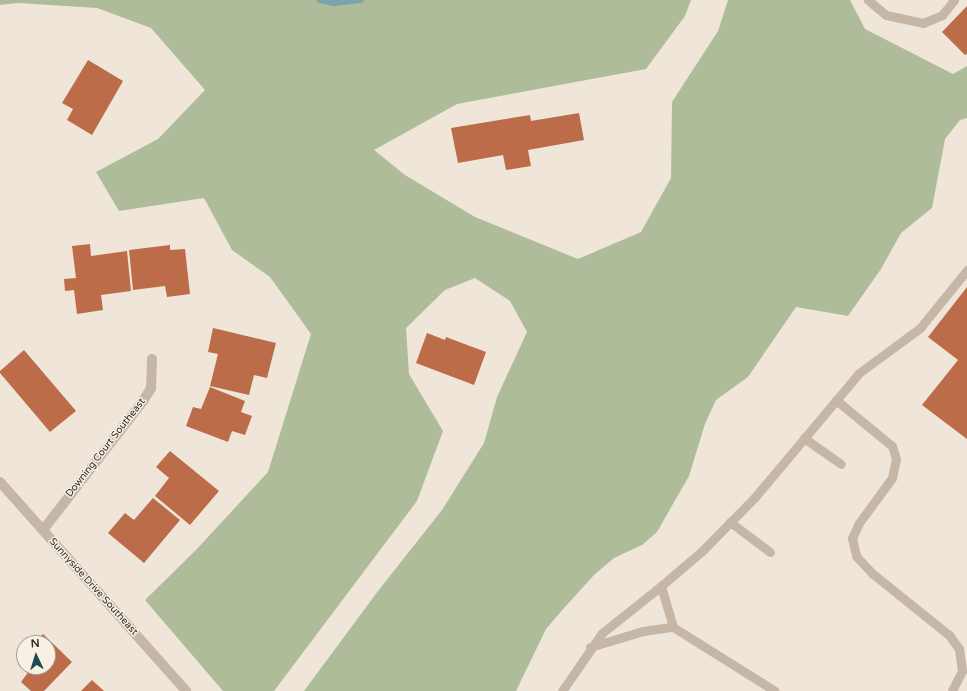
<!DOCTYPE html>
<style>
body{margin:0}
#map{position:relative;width:967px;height:691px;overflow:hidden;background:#efe6d9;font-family:"Varela Round",sans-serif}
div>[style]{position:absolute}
.green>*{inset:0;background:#afbc9a}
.stream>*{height:5.5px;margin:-2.75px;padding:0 2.75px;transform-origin:2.75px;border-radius:2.75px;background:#7aa5a9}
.building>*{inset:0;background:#bc6c49}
.service>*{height:9px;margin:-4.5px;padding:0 4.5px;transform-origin:4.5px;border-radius:4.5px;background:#c6b6a6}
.minor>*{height:10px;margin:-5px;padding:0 5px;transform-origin:5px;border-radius:5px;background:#c6b6a6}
span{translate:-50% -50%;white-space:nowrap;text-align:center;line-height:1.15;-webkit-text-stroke:3px #f7f0e5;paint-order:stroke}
.street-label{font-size:10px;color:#322b26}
.north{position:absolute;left:16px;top:635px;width:40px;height:40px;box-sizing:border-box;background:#f7f0e5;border:1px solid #a8a199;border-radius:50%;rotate:356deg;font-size:11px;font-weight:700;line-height:16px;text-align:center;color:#322b26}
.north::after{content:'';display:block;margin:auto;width:14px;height:18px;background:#1f4a50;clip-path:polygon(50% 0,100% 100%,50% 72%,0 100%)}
</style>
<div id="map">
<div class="green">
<div style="clip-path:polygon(0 0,691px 0,685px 16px,646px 69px,457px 104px,374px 150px,405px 175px,475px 217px,578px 259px,641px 232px,671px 178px,672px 102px,718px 31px,728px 0,850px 0,865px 29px,953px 74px,967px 66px,967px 118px,960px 120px,945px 139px,932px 208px,901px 233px,881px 269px,848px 316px,796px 307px,748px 377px,716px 400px,705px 424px,689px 476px,657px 532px,642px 545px,614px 558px,594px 575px,565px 607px,546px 629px,516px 691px,304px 691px,378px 591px,442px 510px,484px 443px,497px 397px,527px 332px,510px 301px,475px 278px,445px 290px,406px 328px,409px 374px,443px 431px,417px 501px,274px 691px,223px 691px,145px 600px,196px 550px,268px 472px,311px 334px,270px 277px,232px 250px,204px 198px,119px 211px,96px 172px,158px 139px,205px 90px,151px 28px,97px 8px,18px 3px,0 5px)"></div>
</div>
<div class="stream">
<div style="left:320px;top:0;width:14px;rotate:12deg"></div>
<div style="left:334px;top:3px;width:27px;rotate:-6deg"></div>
</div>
<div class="building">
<div style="clip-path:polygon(967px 6px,967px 54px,965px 55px,942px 32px)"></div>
<div style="clip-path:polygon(88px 60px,123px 81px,92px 135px,67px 120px,73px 109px,62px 103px)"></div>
<div style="clip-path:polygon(579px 113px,584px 140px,528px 150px,531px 166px,506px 170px,503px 155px,458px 163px,451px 128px,530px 115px,531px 121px)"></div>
<div style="clip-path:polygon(90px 244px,91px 256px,127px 251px,131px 291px,101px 295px,103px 310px,77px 314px,74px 290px,65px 291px,64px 279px,76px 278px,72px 246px)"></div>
<div style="clip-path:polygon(170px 245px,170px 250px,185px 249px,190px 294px,167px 297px,165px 286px,133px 290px,129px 250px)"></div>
<div style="clip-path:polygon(967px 287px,967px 439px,922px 405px,958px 360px,928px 337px)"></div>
<div style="clip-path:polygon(213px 328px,276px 343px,267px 378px,254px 375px,249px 395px,210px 386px,218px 354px,208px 352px)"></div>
<div style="clip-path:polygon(427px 333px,445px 340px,446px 337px,486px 352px,474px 385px,416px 363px)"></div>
<div style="clip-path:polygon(24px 350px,76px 411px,50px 432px,0 373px,0 371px)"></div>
<div style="clip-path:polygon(210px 387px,245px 401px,241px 412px,252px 416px,245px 435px,232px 431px,228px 442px,186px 426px,193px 407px,201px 409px)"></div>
<div style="clip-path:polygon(170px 451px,219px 491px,190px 525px,155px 496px,169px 478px,156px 467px)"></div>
<div style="clip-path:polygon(153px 498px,180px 520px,144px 563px,108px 533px,125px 513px,134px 520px)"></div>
<div style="clip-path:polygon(43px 634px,72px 662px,44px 691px,31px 691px,21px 682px,32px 667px,48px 667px,48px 643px,34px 643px)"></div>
<div style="clip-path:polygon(92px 680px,104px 691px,81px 691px)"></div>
</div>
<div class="service">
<div style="left:868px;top:0;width:23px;rotate:40deg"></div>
<div style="left:886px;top:15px;width:38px;rotate:12deg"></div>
<div style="left:923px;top:23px;width:21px;rotate:-23deg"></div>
<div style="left:942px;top:15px;width:19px;rotate:-51deg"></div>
<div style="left:836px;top:400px;width:72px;rotate:39.4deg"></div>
<div style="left:892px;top:446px;width:14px;rotate:73deg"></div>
<div style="left:896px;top:459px;width:19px;rotate:102deg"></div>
<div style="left:892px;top:478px;width:56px;rotate:126.3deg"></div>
<div style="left:859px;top:523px;width:17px;rotate:115deg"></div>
<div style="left:852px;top:538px;width:18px;rotate:77deg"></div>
<div style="left:856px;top:556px;width:25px;rotate:47deg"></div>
<div style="left:873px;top:574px;width:97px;rotate:38.8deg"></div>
<div style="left:949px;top:635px;width:17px;rotate:54deg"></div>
<div style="left:959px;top:649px;width:22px;rotate:82deg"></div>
<div style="left:962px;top:671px;width:22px;rotate:117deg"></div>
<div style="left:804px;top:438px;width:45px;rotate:35.1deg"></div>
<div style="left:730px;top:522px;width:50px;rotate:36.9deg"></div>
<div style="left:673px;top:627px;width:43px;rotate:-106.3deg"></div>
<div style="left:661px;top:586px;width:54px;rotate:-40.5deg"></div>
<div style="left:702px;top:551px;width:76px;rotate:-45.5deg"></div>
<div style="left:755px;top:497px;width:162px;rotate:-50deg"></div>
<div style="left:859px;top:373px;width:76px;rotate:-36.4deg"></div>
<div style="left:920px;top:328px;width:75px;rotate:-51deg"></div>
<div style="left:590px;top:647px;width:55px;rotate:-16.8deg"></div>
<div style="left:643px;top:631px;width:30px;rotate:-8deg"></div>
<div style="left:673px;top:627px;width:120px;rotate:32.1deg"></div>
<div style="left:562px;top:691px;width:70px;rotate:-55.4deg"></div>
<div style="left:602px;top:633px;width:75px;rotate:-38.5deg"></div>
</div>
<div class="minor">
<div style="left:0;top:482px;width:280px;rotate:48.3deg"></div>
<div style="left:43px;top:530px;width:163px;rotate:-52.2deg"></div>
<div style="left:143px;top:401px;width:15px;rotate:-58deg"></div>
<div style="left:151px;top:388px;width:29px;rotate:-88deg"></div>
</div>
<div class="street-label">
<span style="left:106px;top:448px;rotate:-52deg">Downing Court Southeast</span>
<span style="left:93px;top:587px;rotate:48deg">Sunnyside Drive Southeast</span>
</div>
<div class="north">N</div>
</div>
